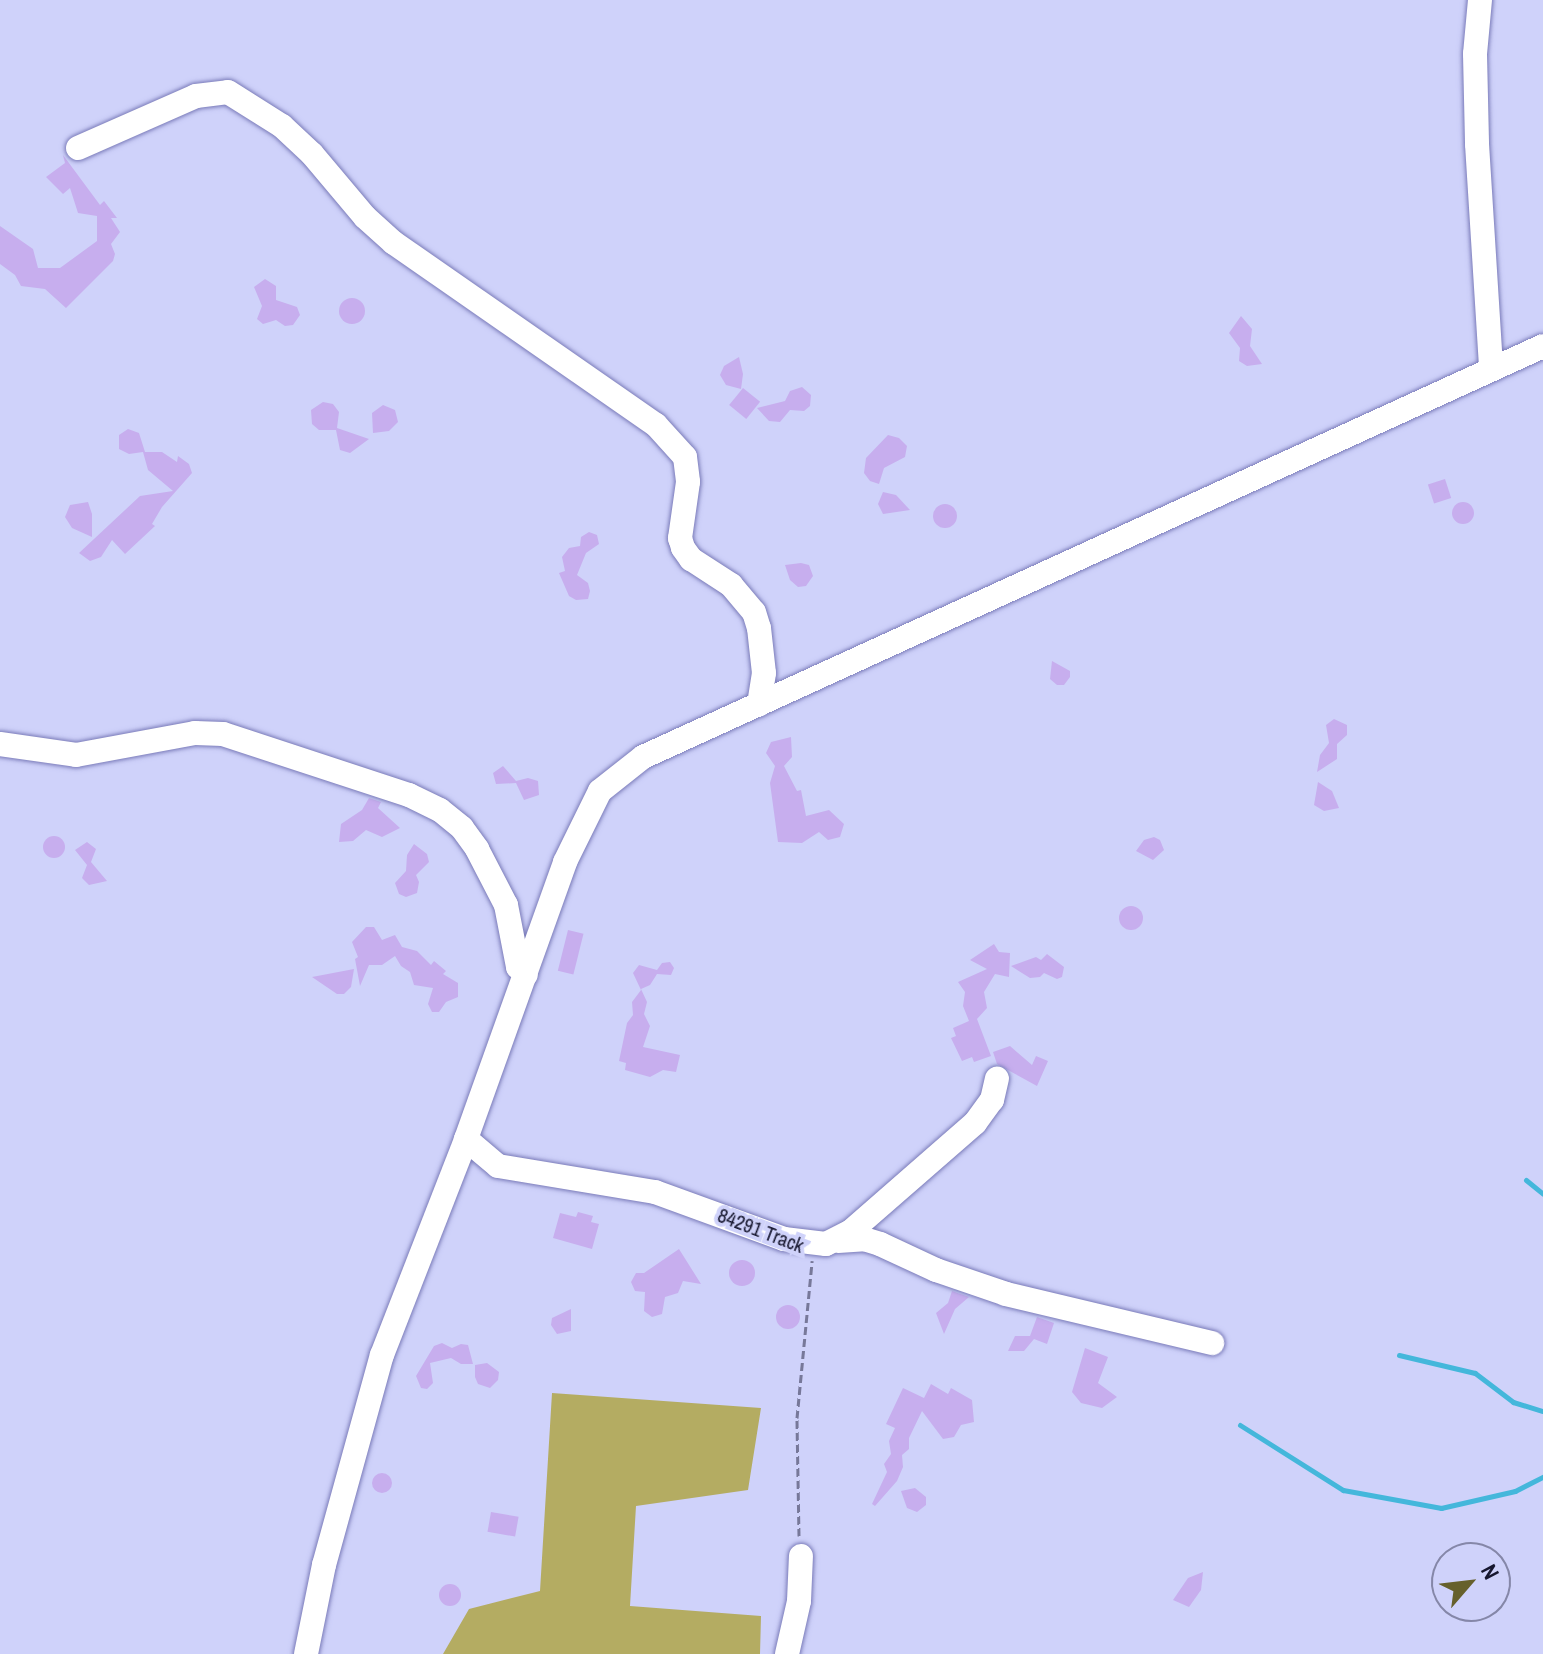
<!DOCTYPE html>
<style>
body{margin:0}
#map{position:relative;width:1543px;height:1654px;overflow:hidden;background:#cfd2fa;font-family:"Archivo Narrow",sans-serif}
div>[style]{position:absolute}
.green>*{inset:0;background:#b4ac62}
.stream>*{height:5px;margin:-2.5px;padding:0 2.5px;transform-origin:2.5px;border-radius:2.5px;background:#44b7db}
.building>*{inset:0;background:#c7aeee;transform-origin:0 0}
.round{border-radius:50%}
.path>*{height:3px;margin-top:-1.5px;transform-origin:0;background:repeating-linear-gradient(90deg,#777899 0 8px,transparent 0 12px)}
.roads{filter:drop-shadow(0 0 2px #7a7bb9) drop-shadow(0 0 2px #7a7bb9)}
.minor>*{height:24px;margin:-12px;padding:0 12px;transform-origin:12px;border-radius:12px;background:#fff}
span{translate:-50% -50%;white-space:nowrap;text-align:center;line-height:1.15;-webkit-text-stroke:8px #cfd2fa;paint-order:stroke}
.street-label{font-size:20px;color:#16162e}
.north{position:absolute;left:1431px;top:1542px;width:80px;height:80px;box-sizing:border-box;background:#cfd2fa;border:2px solid #8587a8;border-radius:50%;rotate:62deg;font-size:22px;font-weight:700;line-height:32px;text-align:center;color:#16162e}
.north::after{content:'';display:block;margin:auto;width:28px;height:36px;background:#66602c;clip-path:polygon(50% 0,100% 100%,50% 72%,0 100%)}
</style>
<div id="map">
<div class="green">
<div style="clip-path:polygon(552px 1393px,761px 1408px,748px 1490px,636px 1506px,630px 1606px,761px 1616px,760px 1654px,443px 1654px,469px 1609px,540px 1591px)"></div>
</div>
<div class="stream">
<div style="left:1526px;top:1180px;width:22px;rotate:39deg"></div>
<div style="left:1399px;top:1355px;width:78px;rotate:13.3deg"></div>
<div style="left:1475px;top:1373px;width:48px;rotate:37.3deg"></div>
<div style="left:1513px;top:1402px;width:31px;rotate:17deg"></div>
<div style="left:1240px;top:1425px;width:122px;rotate:32.3deg"></div>
<div style="left:1343px;top:1490px;width:100px;rotate:10.4deg"></div>
<div style="left:1441px;top:1508px;width:76px;rotate:-12.9deg"></div>
<div style="left:1515px;top:1491px;width:31px;rotate:-27deg"></div>
</div>
<div class="building">
<div style="clip-path:polygon(63px 155px,100px 205px,104px 201px,117px 218px,111px 218px,120px 232px,111px 244px,115px 254px,113px 261px,66px 308px,45px 289px,21px 286px,15px 275px,0 264px,0 226px,33px 249px,38px 268px,60px 268px,97px 241px,97px 216px,78px 213px,70px 188px,63px 194px,46px 177px,65px 163px)"></div>
<div style="clip-path:polygon(265px 279px,276px 286px,276px 300px,297px 307px,300px 315px,293px 325px,285px 326px,276px 320px,263px 324px,257px 319px,262px 306px,254px 287px)"></div>
<div class="round" style="left:339px;top:298px;width:26px;height:26px"></div>
<div style="clip-path:polygon(1241px 316px,1252px 329px,1250px 346px,1262px 364px,1247px 366px,1239px 361px,1240px 348px,1229px 333px)"></div>
<div style="clip-path:polygon(739px 357px,743px 374px,741px 389px,726px 385px,720px 375px,724px 366px)"></div>
<div style="clip-path:polygon(802px 387px,811px 395px,810px 406px,804px 411px,790px 410px,780px 422px,769px 421px,757px 408px,785px 401px,790px 391px)"></div>
<div style="left:743px;top:388px;width:22px;height:22px;rotate:39deg"></div>
<div style="clip-path:polygon(323px 402px,333px 404px,339px 412px,337px 428px,369px 439px,350px 453px,340px 450px,336px 430px,319px 430px,312px 424px,311px 410px)"></div>
<div style="clip-path:polygon(383px 405px,395px 410px,398px 422px,389px 431px,373px 433px,372px 413px)"></div>
<div style="clip-path:polygon(128px 429px,139px 433px,145px 452px,162px 452px,177px 462px,178px 456px,189px 464px,192px 473px,162px 507px,152px 524px,155px 526px,125px 554px,112px 540px,101px 557px,90px 561px,79px 553px,140px 496px,173px 491px,148px 470px,143px 452px,129px 454px,119px 449px,119px 435px)"></div>
<div style="clip-path:polygon(888px 435px,899px 438px,907px 446px,905px 457px,884px 468px,879px 484px,870px 481px,864px 473px,866px 458px)"></div>
<div style="left:1445px;top:479px;width:20px;height:18px;rotate:72deg"></div>
<div style="clip-path:polygon(883px 492px,896px 495px,910px 510px,883px 514px,878px 504px)"></div>
<div style="clip-path:polygon(88px 502px,92px 514px,92px 537px,72px 528px,65px 517px,70px 505px)"></div>
<div class="round" style="left:1452px;top:502px;width:22px;height:22px"></div>
<div class="round" style="left:933px;top:504px;width:24px;height:24px"></div>
<div style="clip-path:polygon(589px 532px,597px 535px,599px 544px,586px 553px,577px 575px,588px 583px,590px 591px,588px 599px,576px 600px,569px 596px,559px 573px,565px 571px,562px 557px,569px 548px,580px 546px,581px 537px)"></div>
<div style="clip-path:polygon(801px 563px,809px 565px,813px 576px,806px 586px,798px 587px,790px 580px,785px 565px)"></div>
<div style="clip-path:polygon(1052px 661px,1070px 671px,1070px 677px,1064px 685px,1057px 685px,1050px 679px)"></div>
<div style="clip-path:polygon(1334px 719px,1347px 725px,1347px 735px,1337px 744px,1337px 759px,1317px 772px,1320px 755px,1329px 743px,1326px 725px)"></div>
<div style="clip-path:polygon(791px 737px,792px 757px,784px 766px,797px 791px,801px 790px,806px 816px,829px 810px,844px 824px,840px 837px,828px 840px,819px 832px,802px 843px,778px 842px,770px 783px,775px 766px,766px 753px,771px 742px)"></div>
<div style="clip-path:polygon(503px 766px,516px 781px,528px 778px,538px 781px,539px 795px,524px 800px,516px 783px,496px 784px,493px 773px)"></div>
<div style="clip-path:polygon(1318px 782px,1332px 791px,1339px 808px,1324px 811px,1314px 805px)"></div>
<div style="clip-path:polygon(369px 798px,381px 802px,378px 808px,400px 828px,382px 837px,366px 830px,353px 841px,339px 842px,341px 824px,362px 810px)"></div>
<div class="round" style="left:43px;top:836px;width:22px;height:22px"></div>
<div style="clip-path:polygon(1154px 837px,1160px 840px,1164px 850px,1153px 860px,1136px 851px,1144px 840px)"></div>
<div style="clip-path:polygon(87px 842px,96px 849px,91px 862px,107px 881px,89px 885px,82px 878px,87px 865px,75px 850px)"></div>
<div style="clip-path:polygon(414px 844px,427px 854px,429px 862px,416px 875px,419px 882px,417px 893px,406px 897px,399px 894px,395px 883px,406px 871px,407px 855px)"></div>
<div class="round" style="left:1119px;top:906px;width:24px;height:24px"></div>
<div style="clip-path:polygon(366px 927px,374px 927px,382px 940px,395px 935px,402px 947px,417px 951px,431px 965px,434px 961px,446px 971px,443px 974px,458px 983px,458px 997px,446px 1002px,439px 1012px,432px 1012px,428px 1004px,433px 988px,414px 985px,410px 972px,401px 966px,395px 956px,382px 965px,369px 965px,360px 986px,355px 959px,358px 957px,352px 942px)"></div>
<div style="left:568px;top:930px;width:16px;height:42px;rotate:14deg"></div>
<div style="clip-path:polygon(994px 944px,999px 952px,1010px 953px,1009px 977px,995px 974px,984px 992px,987px 1008px,977px 1019px,991px 1056px,974px 1062px,972px 1057px,962px 1061px,951px 1038px,956px 1036px,953px 1028px,969px 1021px,963px 1006px,965px 992px,958px 982px,987px 969px,970px 960px)"></div>
<div style="clip-path:polygon(1047px 954px,1064px 967px,1062px 977px,1057px 979px,1044px 973px,1040px 977px,1030px 978px,1011px 966px,1036px 957px,1041px 960px)"></div>
<div style="clip-path:polygon(670px 962px,674px 968px,671px 975px,657px 974px,650px 985px,641px 989px,647px 1002px,644px 1014px,650px 1026px,643px 1047px,680px 1055px,676px 1072px,663px 1070px,650px 1077px,625px 1070px,626px 1063px,619px 1061px,627px 1023px,633px 1015px,632px 1002px,641px 990px,633px 973px,639px 965px,657px 970px,662px 963px)"></div>
<div style="clip-path:polygon(354px 969px,351px 987px,344px 994px,337px 994px,312px 977px)"></div>
<div style="clip-path:polygon(1010px 1046px,1032px 1065px,1036px 1056px,1048px 1061px,1037px 1086px,997px 1064px,993px 1052px)"></div>
<div style="clip-path:polygon(578px 1212px,593px 1216px,591px 1222px,599px 1224px,592px 1249px,553px 1238px,560px 1213px,576px 1217px)"></div>
<div style="clip-path:polygon(679px 1249px,701px 1284px,683px 1281px,678px 1293px,665px 1297px,662px 1314px,652px 1317px,644px 1311px,645px 1292px,635px 1291px,631px 1282px,636px 1273px,644px 1273px)"></div>
<div class="round" style="left:729px;top:1260px;width:26px;height:26px"></div>
<div style="clip-path:polygon(952px 1291px,969px 1297px,955px 1309px,944px 1334px,936px 1313px,948px 1303px)"></div>
<div class="round" style="left:776px;top:1305px;width:24px;height:24px"></div>
<div style="clip-path:polygon(571px 1309px,571px 1331px,557px 1334px,551px 1325px,552px 1318px)"></div>
<div style="clip-path:polygon(1037px 1317px,1054px 1323px,1047px 1344px,1034px 1339px,1024px 1351px,1008px 1351px,1015px 1336px,1030px 1336px)"></div>
<div style="clip-path:polygon(442px 1343px,452px 1348px,461px 1344px,468px 1345px,473px 1364px,461px 1364px,451px 1358px,430px 1363px,433px 1383px,427px 1389px,421px 1388px,416px 1376px,434px 1346px)"></div>
<div style="clip-path:polygon(1085px 1348px,1108px 1357px,1098px 1383px,1117px 1397px,1102px 1408px,1081px 1403px,1072px 1392px)"></div>
<div style="clip-path:polygon(487px 1363px,499px 1372px,498px 1380px,490px 1388px,478px 1384px,475px 1377px,475px 1365px)"></div>
<div style="clip-path:polygon(931px 1384px,948px 1394px,951px 1388px,972px 1400px,974px 1422px,961px 1425px,954px 1437px,943px 1439px,922px 1411px,909px 1438px,909px 1449px,902px 1455px,903px 1467px,897px 1481px,875px 1506px,872px 1504px,887px 1472px,884px 1464px,891px 1454px,889px 1441px,895px 1428px,886px 1424px,903px 1388px,924px 1398px)"></div>
<div class="round" style="left:372px;top:1473px;width:20px;height:20px"></div>
<div style="clip-path:polygon(915px 1488px,926px 1497px,926px 1505px,917px 1512px,907px 1508px,901px 1491px)"></div>
<div style="left:491px;top:1512px;width:28px;height:20px;rotate:10deg"></div>
<div style="clip-path:polygon(1203px 1572px,1201px 1590px,1189px 1607px,1173px 1600px,1188px 1578px)"></div>
<div class="round" style="left:439px;top:1584px;width:22px;height:22px"></div>
</div>
<div class="path">
<div style="left:799px;top:1536px;width:118px;rotate:-91deg"></div>
<div style="left:797px;top:1418px;width:158px;rotate:-84.5deg"></div>
</div>
<div class="roads">
<div class="minor">
<div style="left:1480px;top:0;width:54px;rotate:95.3deg"></div>
<div style="left:1475px;top:54px;width:90px;rotate:88.7deg"></div>
<div style="left:1477px;top:144px;width:224px;rotate:86.4deg"></div>
<div style="left:78px;top:148px;width:129px;rotate:-23.8deg"></div>
<div style="left:196px;top:96px;width:32px;rotate:-7deg"></div>
<div style="left:228px;top:92px;width:64px;rotate:32.2deg"></div>
<div style="left:282px;top:126px;width:41px;rotate:43deg"></div>
<div style="left:312px;top:154px;width:82px;rotate:49.9deg"></div>
<div style="left:365px;top:217px;width:39px;rotate:42deg"></div>
<div style="left:394px;top:243px;width:319px;rotate:34.8deg"></div>
<div style="left:656px;top:425px;width:43px;rotate:47.8deg"></div>
<div style="left:685px;top:457px;width:25px;rotate:83deg"></div>
<div style="left:688px;top:482px;width:57px;rotate:98.1deg"></div>
<div style="left:680px;top:538px;width:10px;rotate:73deg"></div>
<div style="left:683px;top:548px;width:14px;rotate:54deg"></div>
<div style="left:691px;top:559px;width:48px;rotate:33deg"></div>
<div style="left:731px;top:585px;width:35px;rotate:50deg"></div>
<div style="left:754px;top:612px;width:17px;rotate:73deg"></div>
<div style="left:759px;top:628px;width:45px;rotate:83.7deg"></div>
<div style="left:764px;top:673px;width:32px;rotate:99deg"></div>
<div style="left:0;top:744px;width:77px;rotate:8.2deg"></div>
<div style="left:76px;top:755px;width:121px;rotate:-10.5deg"></div>
<div style="left:195px;top:733px;width:28px;rotate:2deg"></div>
<div style="left:223px;top:734px;width:196px;rotate:18.2deg"></div>
<div style="left:409px;top:795px;width:34px;rotate:26deg"></div>
<div style="left:440px;top:810px;width:28px;rotate:39deg"></div>
<div style="left:462px;top:828px;width:26px;rotate:54deg"></div>
<div style="left:477px;top:849px;width:63px;rotate:62.6deg"></div>
<div style="left:506px;top:905px;width:63px;rotate:79deg"></div>
<div style="left:518px;top:967px;width:11px;rotate:45deg"></div>
<div style="left:466px;top:1139px;width:42px;rotate:40.2deg"></div>
<div style="left:498px;top:1166px;width:159px;rotate:9.4deg"></div>
<div style="left:655px;top:1192px;width:137px;rotate:20deg"></div>
<div style="left:784px;top:1239px;width:42px;rotate:6.8deg"></div>
<div style="left:826px;top:1244px;width:27px;rotate:-27deg"></div>
<div style="left:850px;top:1232px;width:166px;rotate:-41.1deg"></div>
<div style="left:975px;top:1123px;width:29px;rotate:-54deg"></div>
<div style="left:992px;top:1100px;width:22px;rotate:-77deg"></div>
<div style="left:838px;top:1241px;width:26px;rotate:-4deg"></div>
<div style="left:864px;top:1239px;width:17px;rotate:17deg"></div>
<div style="left:880px;top:1244px;width:62px;rotate:24.9deg"></div>
<div style="left:936px;top:1270px;width:74px;rotate:18.9deg"></div>
<div style="left:1006px;top:1294px;width:212px;rotate:13.4deg"></div>
<div style="left:306px;top:1654px;width:91px;rotate:-78.6deg"></div>
<div style="left:324px;top:1565px;width:218px;rotate:-74.6deg"></div>
<div style="left:382px;top:1355px;width:232px;rotate:-68.7deg"></div>
<div style="left:466px;top:1139px;width:294px;rotate:-70.3deg"></div>
<div style="left:565px;top:862px;width:79px;rotate:-63.8deg"></div>
<div style="left:600px;top:791px;width:55px;rotate:-38.3deg"></div>
<div style="left:643px;top:757px;width:989px;rotate:-24.54deg"></div>
<div style="left:787px;top:1654px;width:54px;rotate:-77.2deg"></div>
<div style="left:799px;top:1601px;width:45px;rotate:-87.5deg"></div>
</div>
</div>
<div class="street-label">
<span style="left:761px;top:1230px;rotate:21deg">84291 Track</span>
</div>
<div class="north">N</div>
</div>
